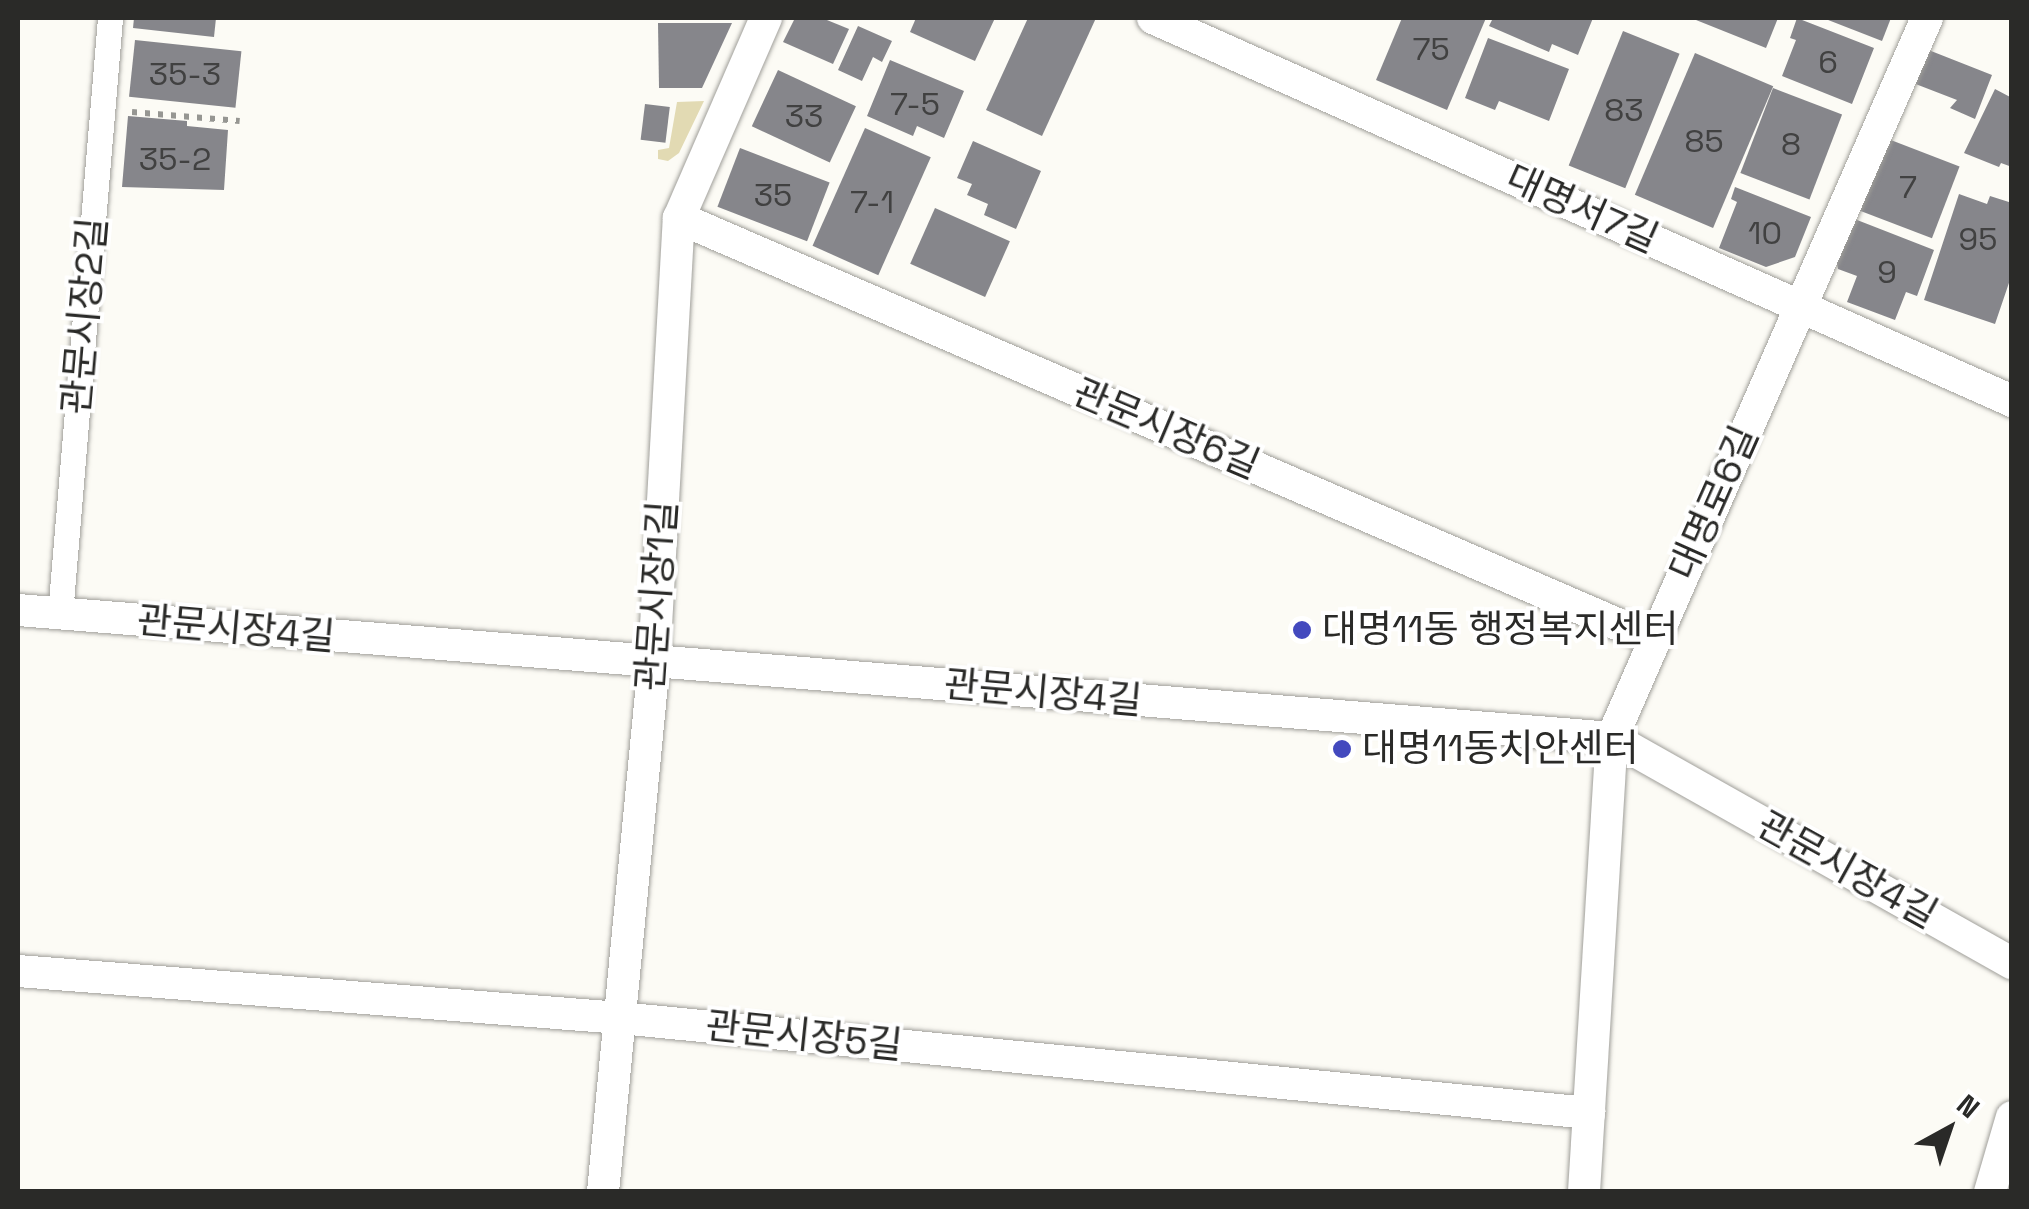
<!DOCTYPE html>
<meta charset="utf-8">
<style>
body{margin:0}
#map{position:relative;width:2029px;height:1209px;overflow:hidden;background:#fcfbf5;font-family:"Space Grotesk","Noto Sans KR",sans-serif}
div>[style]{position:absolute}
.green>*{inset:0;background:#e2dab3}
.building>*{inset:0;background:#86868b;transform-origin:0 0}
.path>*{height:6px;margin-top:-3px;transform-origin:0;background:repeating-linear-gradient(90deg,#969692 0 5px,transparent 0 13px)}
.roads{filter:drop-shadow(0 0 2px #a09f9a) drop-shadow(0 0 2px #a09f9a)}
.pedestrian>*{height:25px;margin:-12.5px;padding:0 12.5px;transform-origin:12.5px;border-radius:12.5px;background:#fff}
.minor>*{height:32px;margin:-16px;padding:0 16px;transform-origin:16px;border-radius:16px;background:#fff}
.dots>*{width:28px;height:28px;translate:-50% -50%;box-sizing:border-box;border:5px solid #fff;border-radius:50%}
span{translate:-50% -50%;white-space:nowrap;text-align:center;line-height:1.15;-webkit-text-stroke:8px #fff;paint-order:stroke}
.number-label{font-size:32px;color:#414141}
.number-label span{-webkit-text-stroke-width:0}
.street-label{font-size:38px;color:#2a2a28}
.poi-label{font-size:38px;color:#2a2a28}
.left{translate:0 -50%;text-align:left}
.frame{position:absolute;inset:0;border:20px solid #2a2a28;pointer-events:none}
.north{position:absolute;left:1899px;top:1079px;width:100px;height:100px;-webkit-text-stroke:8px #fff;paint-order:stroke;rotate:40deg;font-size:28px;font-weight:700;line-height:40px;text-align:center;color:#2a2a28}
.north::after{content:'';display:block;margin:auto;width:35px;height:45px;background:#2a2a28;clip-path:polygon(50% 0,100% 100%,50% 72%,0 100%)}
</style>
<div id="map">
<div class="green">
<div style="clip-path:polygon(704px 101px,679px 153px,668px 161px,658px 159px,658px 150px,669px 148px,677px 102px)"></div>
</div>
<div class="building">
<div style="clip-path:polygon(134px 18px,216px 18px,214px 37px,133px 28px)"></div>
<div style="clip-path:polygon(795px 18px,822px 18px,849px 29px,833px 64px,783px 42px)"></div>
<div style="clip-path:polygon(916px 18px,995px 18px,975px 61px,910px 32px)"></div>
<div style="clip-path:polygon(1028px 18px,1096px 18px,1042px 136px,986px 110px)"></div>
<div style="clip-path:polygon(1402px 18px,1486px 18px,1447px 110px,1376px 80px)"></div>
<div style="clip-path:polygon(1493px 18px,1593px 18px,1578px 55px,1552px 44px,1549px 52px,1489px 26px)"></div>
<div style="clip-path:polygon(1691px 18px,1778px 18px,1766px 48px)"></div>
<div style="clip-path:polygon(1797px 18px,1874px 48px,1852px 104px,1782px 76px,1796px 40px,1790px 38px)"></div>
<div style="clip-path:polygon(1823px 18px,1891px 18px,1882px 41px)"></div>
<div style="clip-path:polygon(658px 23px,732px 23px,702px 88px,659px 88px)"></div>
<div style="clip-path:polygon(858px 26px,892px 41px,882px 62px,873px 57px,862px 81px,838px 70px)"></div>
<div style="left:1623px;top:31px;width:61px;height:145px;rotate:22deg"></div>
<div style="clip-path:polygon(1488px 38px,1569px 69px,1549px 121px,1499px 101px,1495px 110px,1465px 98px)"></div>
<div style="left:135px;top:40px;width:107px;height:57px;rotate:6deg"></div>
<div style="clip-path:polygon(1926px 49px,1992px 75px,1975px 119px,1950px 108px,1957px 100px,1913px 83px)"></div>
<div style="left:1695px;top:53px;width:85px;height:154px;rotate:23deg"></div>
<div style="clip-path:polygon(890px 60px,964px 91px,944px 138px,917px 126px,913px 136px,867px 116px)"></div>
<div style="left:778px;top:70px;width:86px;height:62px;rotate:25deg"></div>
<div style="left:1773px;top:88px;width:74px;height:91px;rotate:21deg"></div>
<div style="clip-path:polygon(1995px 89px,2012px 98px,2012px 167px,2001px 163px,1999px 167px,1964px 153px)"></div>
<div style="left:645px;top:104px;width:25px;height:36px;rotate:7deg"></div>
<div style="clip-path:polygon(128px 116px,187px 121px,187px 126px,228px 130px,224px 190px,122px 187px)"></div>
<div style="left:865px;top:128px;width:72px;height:129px;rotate:24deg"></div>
<div style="left:1883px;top:137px;width:82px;height:77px;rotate:21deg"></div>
<div style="clip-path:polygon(973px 141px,1041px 171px,1016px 229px,984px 215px,988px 204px,967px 195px,972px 184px,957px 178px)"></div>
<div style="left:740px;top:148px;width:96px;height:63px;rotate:21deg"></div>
<div style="clip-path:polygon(1735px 187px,1811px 217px,1795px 257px,1766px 267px,1719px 248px,1737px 202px,1731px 199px)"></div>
<div style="clip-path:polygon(1959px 194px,1987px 204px,1990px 196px,2012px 203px,2012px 274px,1995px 324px,1924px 300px)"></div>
<div style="left:935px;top:208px;width:82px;height:61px;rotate:24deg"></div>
<div style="clip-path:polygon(1852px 218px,1934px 250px,1917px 296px,1906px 292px,1895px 320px,1847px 302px,1857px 276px,1838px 269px,1836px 259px)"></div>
</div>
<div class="path">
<div style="left:132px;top:112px;width:108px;rotate:4.8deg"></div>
</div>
<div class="roads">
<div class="pedestrian">
<div style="left:60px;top:614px;width:598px;rotate:-85.2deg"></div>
</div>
<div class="minor">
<div style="left:1153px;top:18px;width:941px;rotate:24.03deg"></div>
<div style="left:679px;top:218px;width:1062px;rotate:23.4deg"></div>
<div style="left:18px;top:610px;width:1599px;rotate:4.59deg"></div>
<div style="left:1612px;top:738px;width:459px;rotate:29.4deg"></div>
<div style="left:18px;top:971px;width:604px;rotate:4.46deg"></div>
<div style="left:620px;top:1018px;width:974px;rotate:5.6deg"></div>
<div style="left:603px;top:1192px;width:532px;rotate:-84.5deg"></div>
<div style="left:654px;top:662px;width:445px;rotate:-86.8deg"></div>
<div style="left:679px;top:218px;width:218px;rotate:-66.5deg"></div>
<div style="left:1584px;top:1192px;width:455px;rotate:-86.5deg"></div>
<div style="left:1612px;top:738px;width:786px;rotate:-66.37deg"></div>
<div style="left:1990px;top:1192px;width:78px;rotate:-73.7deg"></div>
</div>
</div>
<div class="dots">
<div style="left:1302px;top:630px;background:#4349be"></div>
<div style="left:1342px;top:749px;background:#4349be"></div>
</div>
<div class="number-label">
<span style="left:1431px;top:49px">75</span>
<span style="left:1828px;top:62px">6</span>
<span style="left:185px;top:74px">35-3</span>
<span style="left:915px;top:104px">7-5</span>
<span style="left:1624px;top:110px">83</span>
<span style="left:804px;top:116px">33</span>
<span style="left:1704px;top:141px">85</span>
<span style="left:1791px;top:144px">8</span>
<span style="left:175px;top:159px">35-2</span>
<span style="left:1908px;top:187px">7</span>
<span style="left:773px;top:195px">35</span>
<span style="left:872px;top:202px">7-1</span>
<span style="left:1765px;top:233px">10</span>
<span style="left:1978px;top:239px">95</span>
<span style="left:1887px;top:272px">9</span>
</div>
<div class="street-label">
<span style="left:1582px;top:209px;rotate:24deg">대명서7길</span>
<span style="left:85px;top:316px;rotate:-85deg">관문시장2길</span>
<span style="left:1166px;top:429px;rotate:23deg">관문시장6길</span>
<span style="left:1714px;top:503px;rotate:-66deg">대명로6길</span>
<span style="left:657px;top:596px;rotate:-86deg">관문시장1길</span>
<span style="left:236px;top:629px;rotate:5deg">관문시장4길</span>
<span style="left:1043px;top:693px;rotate:5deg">관문시장4길</span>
<span style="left:1847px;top:870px;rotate:29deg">관문시장4길</span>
<span style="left:804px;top:1036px;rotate:6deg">관문시장5길</span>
</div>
<div class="poi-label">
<span class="left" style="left:1322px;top:630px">대명11동 행정복지센터</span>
<span class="left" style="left:1362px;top:749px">대명11동치안센터</span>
</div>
<div class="frame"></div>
<div class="north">N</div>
</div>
